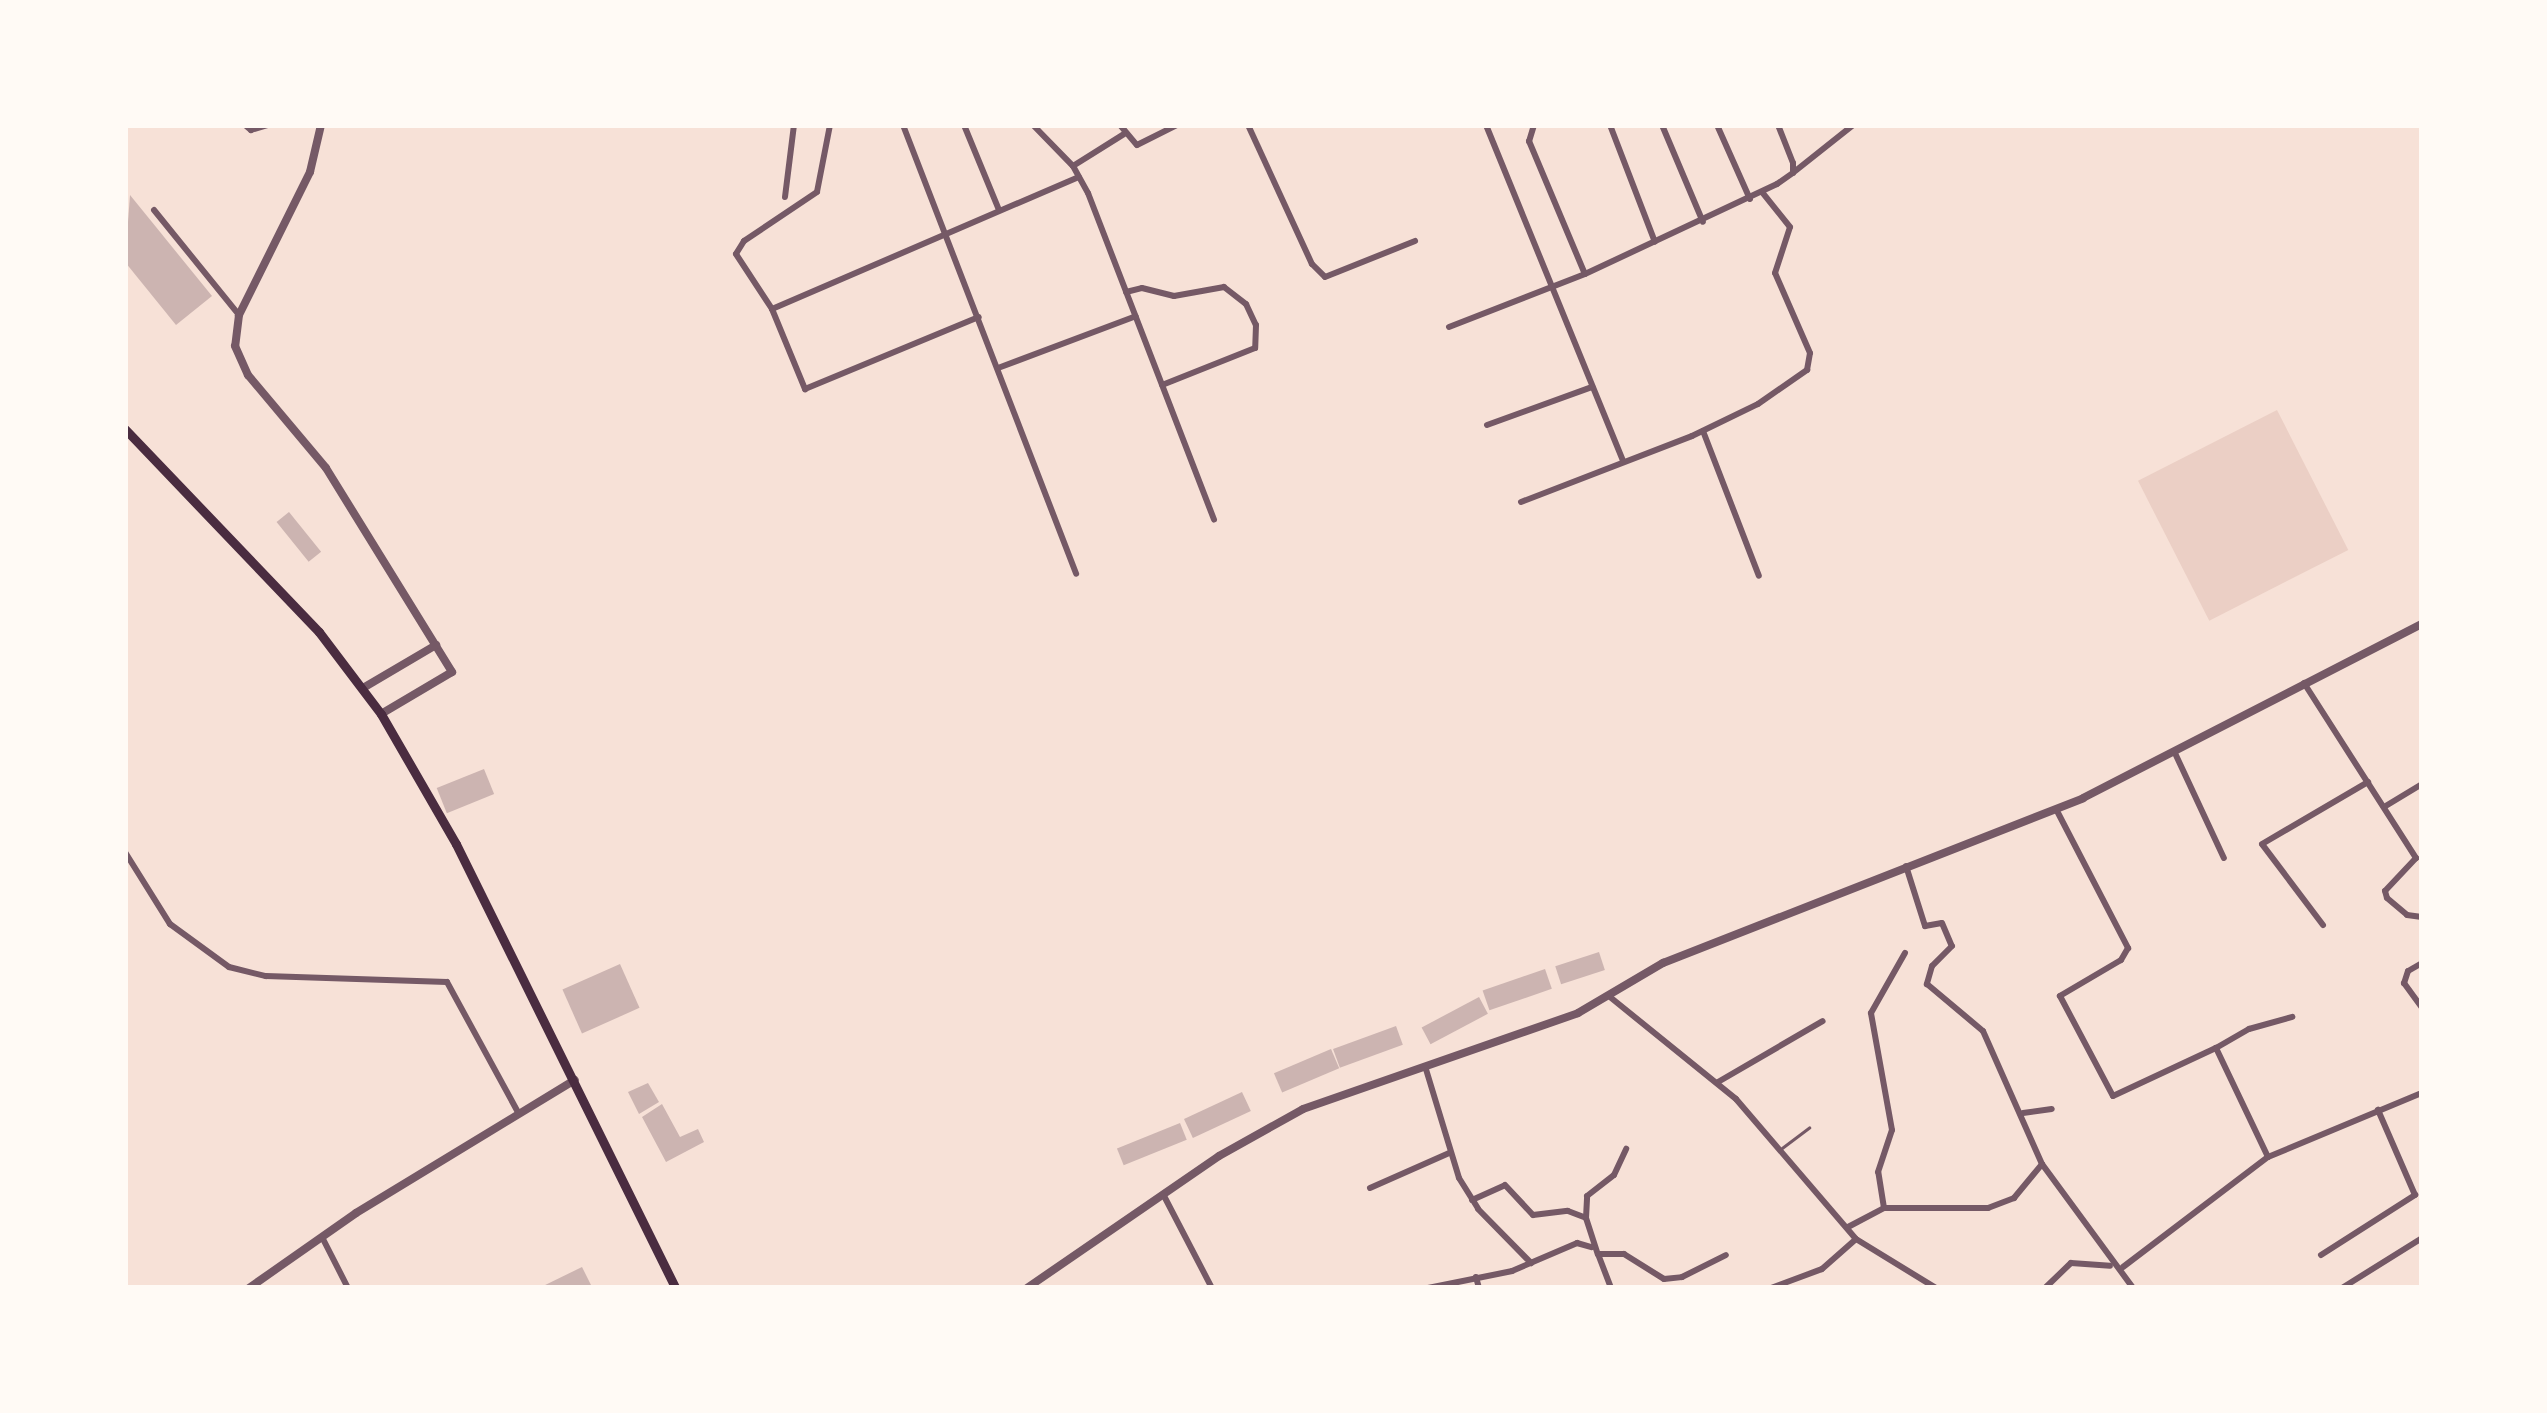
<!DOCTYPE html>
<style>
body{margin:0}
#map{position:relative;width:2547px;height:1413px;overflow:hidden;background:#f7e1d7;font-family:"PT Sans",sans-serif}
div>[style]{position:absolute}
.green>*{inset:0;background:#ebcfc5;transform-origin:0 0}
.building>*{inset:0;background:#ccb4b1;transform-origin:0 0}
.service>*{height:2.5px;margin:-1.25px;padding:0 1.25px;transform-origin:1.25px;border-radius:1.25px;background:#755966}
.minor>*{height:6px;margin:-3px;padding:0 3px;transform-origin:3px;border-radius:3px;background:#755966}
.tertiary>*{height:8px;margin:-4px;padding:0 4px;transform-origin:4px;border-radius:4px;background:#755966}
.primary>*{height:9px;margin:-4.5px;padding:0 4.5px;transform-origin:4.5px;border-radius:4.5px;background:#4a2c40}
span{translate:-50% -50%;white-space:nowrap;text-align:center;line-height:1.15;-webkit-text-stroke:9px #fffaf5;paint-order:stroke}
.frame{position:absolute;inset:0;border:128px solid #fffaf5;pointer-events:none}
</style>
<div id="map">
<div class="green">
<div style="left:2277px;top:410px;width:157px;height:156px;rotate:63deg"></div>
</div>
<div class="building">
<div style="clip-path:polygon(130px 195px,212px 296px,176px 325px,125px 262px)"></div>
<div style="left:289px;top:512px;width:51px;height:16px;rotate:51deg"></div>
<div style="left:484px;top:769px;width:27px;height:51px;rotate:68deg"></div>
<div style="left:1599px;top:952px;width:19px;height:46px;rotate:72deg"></div>
<div style="left:620px;top:964px;width:48px;height:63px;rotate:66deg"></div>
<div style="left:1545px;top:969px;width:21px;height:66px;rotate:71deg"></div>
<div style="left:1479px;top:997px;width:19px;height:65px;rotate:62deg"></div>
<div style="left:1396px;top:1026px;width:20px;height:67px;rotate:70deg"></div>
<div style="left:1331px;top:1049px;width:21px;height:62px;rotate:67deg"></div>
<div style="clip-path:polygon(648px 1083px,659px 1102px,639px 1114px,628px 1092px)"></div>
<div style="left:1242px;top:1092px;width:21px;height:64px;rotate:65deg"></div>
<div style="clip-path:polygon(662px 1104px,680px 1137px,698px 1129px,704px 1142px,666px 1162px,642px 1117px)"></div>
<div style="left:1180px;top:1123px;width:18px;height:68px;rotate:68deg"></div>
<div style="clip-path:polygon(582px 1267px,592px 1287px,539px 1288px)"></div>
</div>
<div class="service">
<div style="left:1782px;top:1148px;width:34px;rotate:-37deg"></div>
</div>
<div class="minor">
<div style="left:245px;top:125px;width:8px;rotate:40deg"></div>
<div style="left:251px;top:130px;width:17px;rotate:-17deg"></div>
<div style="left:830px;top:125px;width:68px;rotate:101deg"></div>
<div style="left:817px;top:192px;width:88px;rotate:146.1deg"></div>
<div style="left:744px;top:241px;width:15px;rotate:122deg"></div>
<div style="left:736px;top:254px;width:66px;rotate:56.8deg"></div>
<div style="left:772px;top:309px;width:87px;rotate:67.6deg"></div>
<div style="left:805px;top:389px;width:188px;rotate:-22.5deg"></div>
<div style="left:903px;top:125px;width:481px;rotate:68.9deg"></div>
<div style="left:964px;top:125px;width:92px;rotate:67.6deg"></div>
<div style="left:1033px;top:125px;width:57px;rotate:45.7deg"></div>
<div style="left:1073px;top:166px;width:31px;rotate:61deg"></div>
<div style="left:1088px;top:193px;width:350px;rotate:68.9deg"></div>
<div style="left:1120px;top:125px;width:26px;rotate:50deg"></div>
<div style="left:1137px;top:145px;width:45px;rotate:-26.6deg"></div>
<div style="left:1248px;top:125px;width:153px;rotate:65.3deg"></div>
<div style="left:1312px;top:264px;width:18px;rotate:45deg"></div>
<div style="left:1325px;top:277px;width:97px;rotate:-21.8deg"></div>
<div style="left:1486px;top:125px;width:363px;rotate:67.8deg"></div>
<div style="left:1534px;top:125px;width:17px;rotate:107deg"></div>
<div style="left:1529px;top:141px;width:144px;rotate:67.2deg"></div>
<div style="left:1610px;top:125px;width:125px;rotate:69deg"></div>
<div style="left:1662px;top:125px;width:105px;rotate:67.1deg"></div>
<div style="left:1717px;top:125px;width:81px;rotate:66deg"></div>
<div style="left:1073px;top:166px;width:60px;rotate:-32.1deg"></div>
<div style="left:1794px;top:172px;width:75px;rotate:-38.5deg"></div>
<div style="left:785px;top:197px;width:73px;rotate:-82.9deg"></div>
<div style="left:154px;top:210px;width:135px;rotate:51deg"></div>
<div style="left:1126px;top:292px;width:16px;rotate:-14deg"></div>
<div style="left:1142px;top:288px;width:33px;rotate:14deg"></div>
<div style="left:1174px;top:296px;width:51px;rotate:-10.2deg"></div>
<div style="left:1224px;top:287px;width:28px;rotate:38deg"></div>
<div style="left:1246px;top:304px;width:23px;rotate:65deg"></div>
<div style="left:1256px;top:325px;width:23px;rotate:92deg"></div>
<div style="left:1255px;top:348px;width:100px;rotate:158.3deg"></div>
<div style="left:772px;top:309px;width:334px;rotate:-23.3deg"></div>
<div style="left:1449px;top:327px;width:146px;rotate:-21.3deg"></div>
<div style="left:1585px;top:274px;width:212px;rotate:-25.1deg"></div>
<div style="left:1777px;top:184px;width:19px;rotate:-35deg"></div>
<div style="left:1793px;top:173px;width:10px;rotate:-90deg"></div>
<div style="left:1793px;top:163px;width:41px;rotate:-111.5deg"></div>
<div style="left:998px;top:368px;width:147px;rotate:-20.6deg"></div>
<div style="left:1487px;top:425px;width:112px;rotate:-19.9deg"></div>
<div style="left:1703px;top:431px;width:155px;rotate:68.9deg"></div>
<div style="left:1521px;top:502px;width:183px;rotate:-21.1deg"></div>
<div style="left:1692px;top:436px;width:73px;rotate:-25.9deg"></div>
<div style="left:1758px;top:404px;width:60px;rotate:-34.8deg"></div>
<div style="left:1807px;top:370px;width:17px;rotate:-80deg"></div>
<div style="left:1810px;top:353px;width:87px;rotate:-113.6deg"></div>
<div style="left:1775px;top:273px;width:48px;rotate:-71.9deg"></div>
<div style="left:1790px;top:227px;width:45px;rotate:-128.7deg"></div>
<div style="left:2304px;top:683px;width:208px;rotate:57.4deg"></div>
<div style="left:2416px;top:858px;width:45px;rotate:133.2deg"></div>
<div style="left:2385px;top:891px;width:7px;rotate:74deg"></div>
<div style="left:2387px;top:898px;width:26px;rotate:40deg"></div>
<div style="left:2407px;top:915px;width:15px;rotate:8deg"></div>
<div style="left:2174px;top:751px;width:118px;rotate:65deg"></div>
<div style="left:2384px;top:807px;width:44px;rotate:-31.2deg"></div>
<div style="left:2056px;top:809px;width:157px;rotate:62.6deg"></div>
<div style="left:2128px;top:948px;width:14px;rotate:120deg"></div>
<div style="left:2121px;top:960px;width:71px;rotate:149.5deg"></div>
<div style="left:2060px;top:996px;width:113px;rotate:62.1deg"></div>
<div style="left:2113px;top:1096px;width:114px;rotate:-25deg"></div>
<div style="left:125px;top:852px;width:85px;rotate:58deg"></div>
<div style="left:170px;top:924px;width:73px;rotate:36.1deg"></div>
<div style="left:229px;top:967px;width:38px;rotate:14deg"></div>
<div style="left:266px;top:976px;width:181px;rotate:1.9deg"></div>
<div style="left:447px;top:982px;width:150px;rotate:61.4deg"></div>
<div style="left:1906px;top:866px;width:63px;rotate:72.4deg"></div>
<div style="left:1925px;top:926px;width:17px;rotate:-10deg"></div>
<div style="left:1942px;top:923px;width:25px;rotate:67deg"></div>
<div style="left:1952px;top:946px;width:28px;rotate:135deg"></div>
<div style="left:1932px;top:966px;width:19px;rotate:106deg"></div>
<div style="left:1927px;top:984px;width:73px;rotate:40deg"></div>
<div style="left:1983px;top:1031px;width:145px;rotate:66.1deg"></div>
<div style="left:2042px;top:1164px;width:154px;rotate:53.7deg"></div>
<div style="left:2323px;top:925px;width:101px;rotate:-127deg"></div>
<div style="left:2262px;top:844px;width:123px;rotate:-30.3deg"></div>
<div style="left:2422px;top:963px;width:16px;rotate:150deg"></div>
<div style="left:2408px;top:971px;width:13px;rotate:108deg"></div>
<div style="left:2404px;top:983px;width:31px;rotate:54deg"></div>
<div style="left:1610px;top:997px;width:162px;rotate:39deg"></div>
<div style="left:1736px;top:1099px;width:184px;rotate:49.4deg"></div>
<div style="left:1856px;top:1239px;width:94px;rotate:31.5deg"></div>
<div style="left:1425px;top:1066px;width:117px;rotate:73.1deg"></div>
<div style="left:1459px;top:1178px;width:36px;rotate:58deg"></div>
<div style="left:1478px;top:1209px;width:76px;rotate:45.5deg"></div>
<div style="left:1718px;top:1082px;width:121px;rotate:-30.2deg"></div>
<div style="left:2023px;top:1113px;width:29px;rotate:-8deg"></div>
<div style="left:2268px;top:1157px;width:121px;rotate:-115.5deg"></div>
<div style="left:2216px;top:1048px;width:38px;rotate:-30deg"></div>
<div style="left:2249px;top:1029px;width:45px;rotate:-15.6deg"></div>
<div style="left:1370px;top:1188px;width:86px;rotate:-23.9deg"></div>
<div style="left:1163px;top:1194px;width:106px;rotate:62.5deg"></div>
<div style="left:1472px;top:1200px;width:36px;rotate:-24deg"></div>
<div style="left:1505px;top:1185px;width:41px;rotate:47deg"></div>
<div style="left:1533px;top:1215px;width:35px;rotate:-7deg"></div>
<div style="left:1568px;top:1211px;width:19px;rotate:21deg"></div>
<div style="left:1586px;top:1218px;width:38px;rotate:72deg"></div>
<div style="left:1598px;top:1254px;width:26px"></div>
<div style="left:1624px;top:1254px;width:47px;rotate:32deg"></div>
<div style="left:1664px;top:1279px;width:18px;rotate:-6deg"></div>
<div style="left:1682px;top:1277px;width:49px;rotate:-26.6deg"></div>
<div style="left:1884px;top:1208px;width:36px;rotate:-99deg"></div>
<div style="left:1878px;top:1172px;width:44px;rotate:-71.6deg"></div>
<div style="left:1892px;top:1130px;width:119px;rotate:-100.2deg"></div>
<div style="left:1871px;top:1013px;width:69px;rotate:-60.5deg"></div>
<div style="left:1586px;top:1218px;width:22px;rotate:-87deg"></div>
<div style="left:1587px;top:1196px;width:34px;rotate:-38deg"></div>
<div style="left:1614px;top:1175px;width:29px;rotate:-65deg"></div>
<div style="left:1848px;top:1227px;width:41px;rotate:-27.8deg"></div>
<div style="left:1884px;top:1208px;width:104px"></div>
<div style="left:1988px;top:1208px;width:28px;rotate:-21deg"></div>
<div style="left:2014px;top:1198px;width:44px;rotate:-50.5deg"></div>
<div style="left:322px;top:1237px;width:57px;rotate:63deg"></div>
<div style="left:1598px;top:1254px;width:36px;rotate:69deg"></div>
<div style="left:2321px;top:1255px;width:112px;rotate:-32.6deg"></div>
<div style="left:2415px;top:1195px;width:93px;rotate:-113.5deg"></div>
<div style="left:2123px;top:1267px;width:182px;rotate:-37.2deg"></div>
<div style="left:2268px;top:1157px;width:167px;rotate:-22.6deg"></div>
<div style="left:1476px;top:1277px;width:11px;rotate:75deg"></div>
<div style="left:1428px;top:1288px;width:86px;rotate:-11.4deg"></div>
<div style="left:1512px;top:1271px;width:71px;rotate:-23.3deg"></div>
<div style="left:1577px;top:1243px;width:15px;rotate:16deg"></div>
<div style="left:1771px;top:1288px;width:54px;rotate:-20.4deg"></div>
<div style="left:1822px;top:1269px;width:45px;rotate:-41.4deg"></div>
<div style="left:2045px;top:1288px;width:36px;rotate:-44deg"></div>
<div style="left:2071px;top:1263px;width:39px;rotate:4deg"></div>
<div style="left:2342px;top:1288px;width:94px;rotate:-32deg"></div>
</div>
<div class="tertiary">
<div style="left:321px;top:125px;width:48px;rotate:103.2deg"></div>
<div style="left:310px;top:172px;width:160px;rotate:116.4deg"></div>
<div style="left:239px;top:315px;width:31px;rotate:97deg"></div>
<div style="left:235px;top:346px;width:32px;rotate:66deg"></div>
<div style="left:248px;top:375px;width:121px;rotate:50deg"></div>
<div style="left:326px;top:468px;width:240px;rotate:58.3deg"></div>
<div style="left:452px;top:672px;width:82px;rotate:149.4deg"></div>
<div style="left:363px;top:688px;width:85px;rotate:-30.5deg"></div>
<div style="left:249px;top:1288px;width:131px;rotate:-35deg"></div>
<div style="left:356px;top:1213px;width:256px;rotate:-31.3deg"></div>
<div style="left:1027px;top:1288px;width:233px;rotate:-34.5deg"></div>
<div style="left:1219px;top:1156px;width:96px;rotate:-29.2deg"></div>
<div style="left:1303px;top:1109px;width:291px;rotate:-19.2deg"></div>
<div style="left:1578px;top:1013px;width:99px;rotate:-30.5deg"></div>
<div style="left:1663px;top:963px;width:451px;rotate:-21.4deg"></div>
<div style="left:2083px;top:798px;width:381px;rotate:-27.2deg"></div>
</div>
<div class="primary">
<div style="left:125px;top:429px;width:281px;rotate:46.3deg"></div>
<div style="left:319px;top:632px;width:103px;rotate:52.9deg"></div>
<div style="left:381px;top:714px;width:150px;rotate:60deg"></div>
<div style="left:456px;top:844px;width:495px;rotate:63.7deg"></div>
</div>
<div class="frame"></div>
</div>
